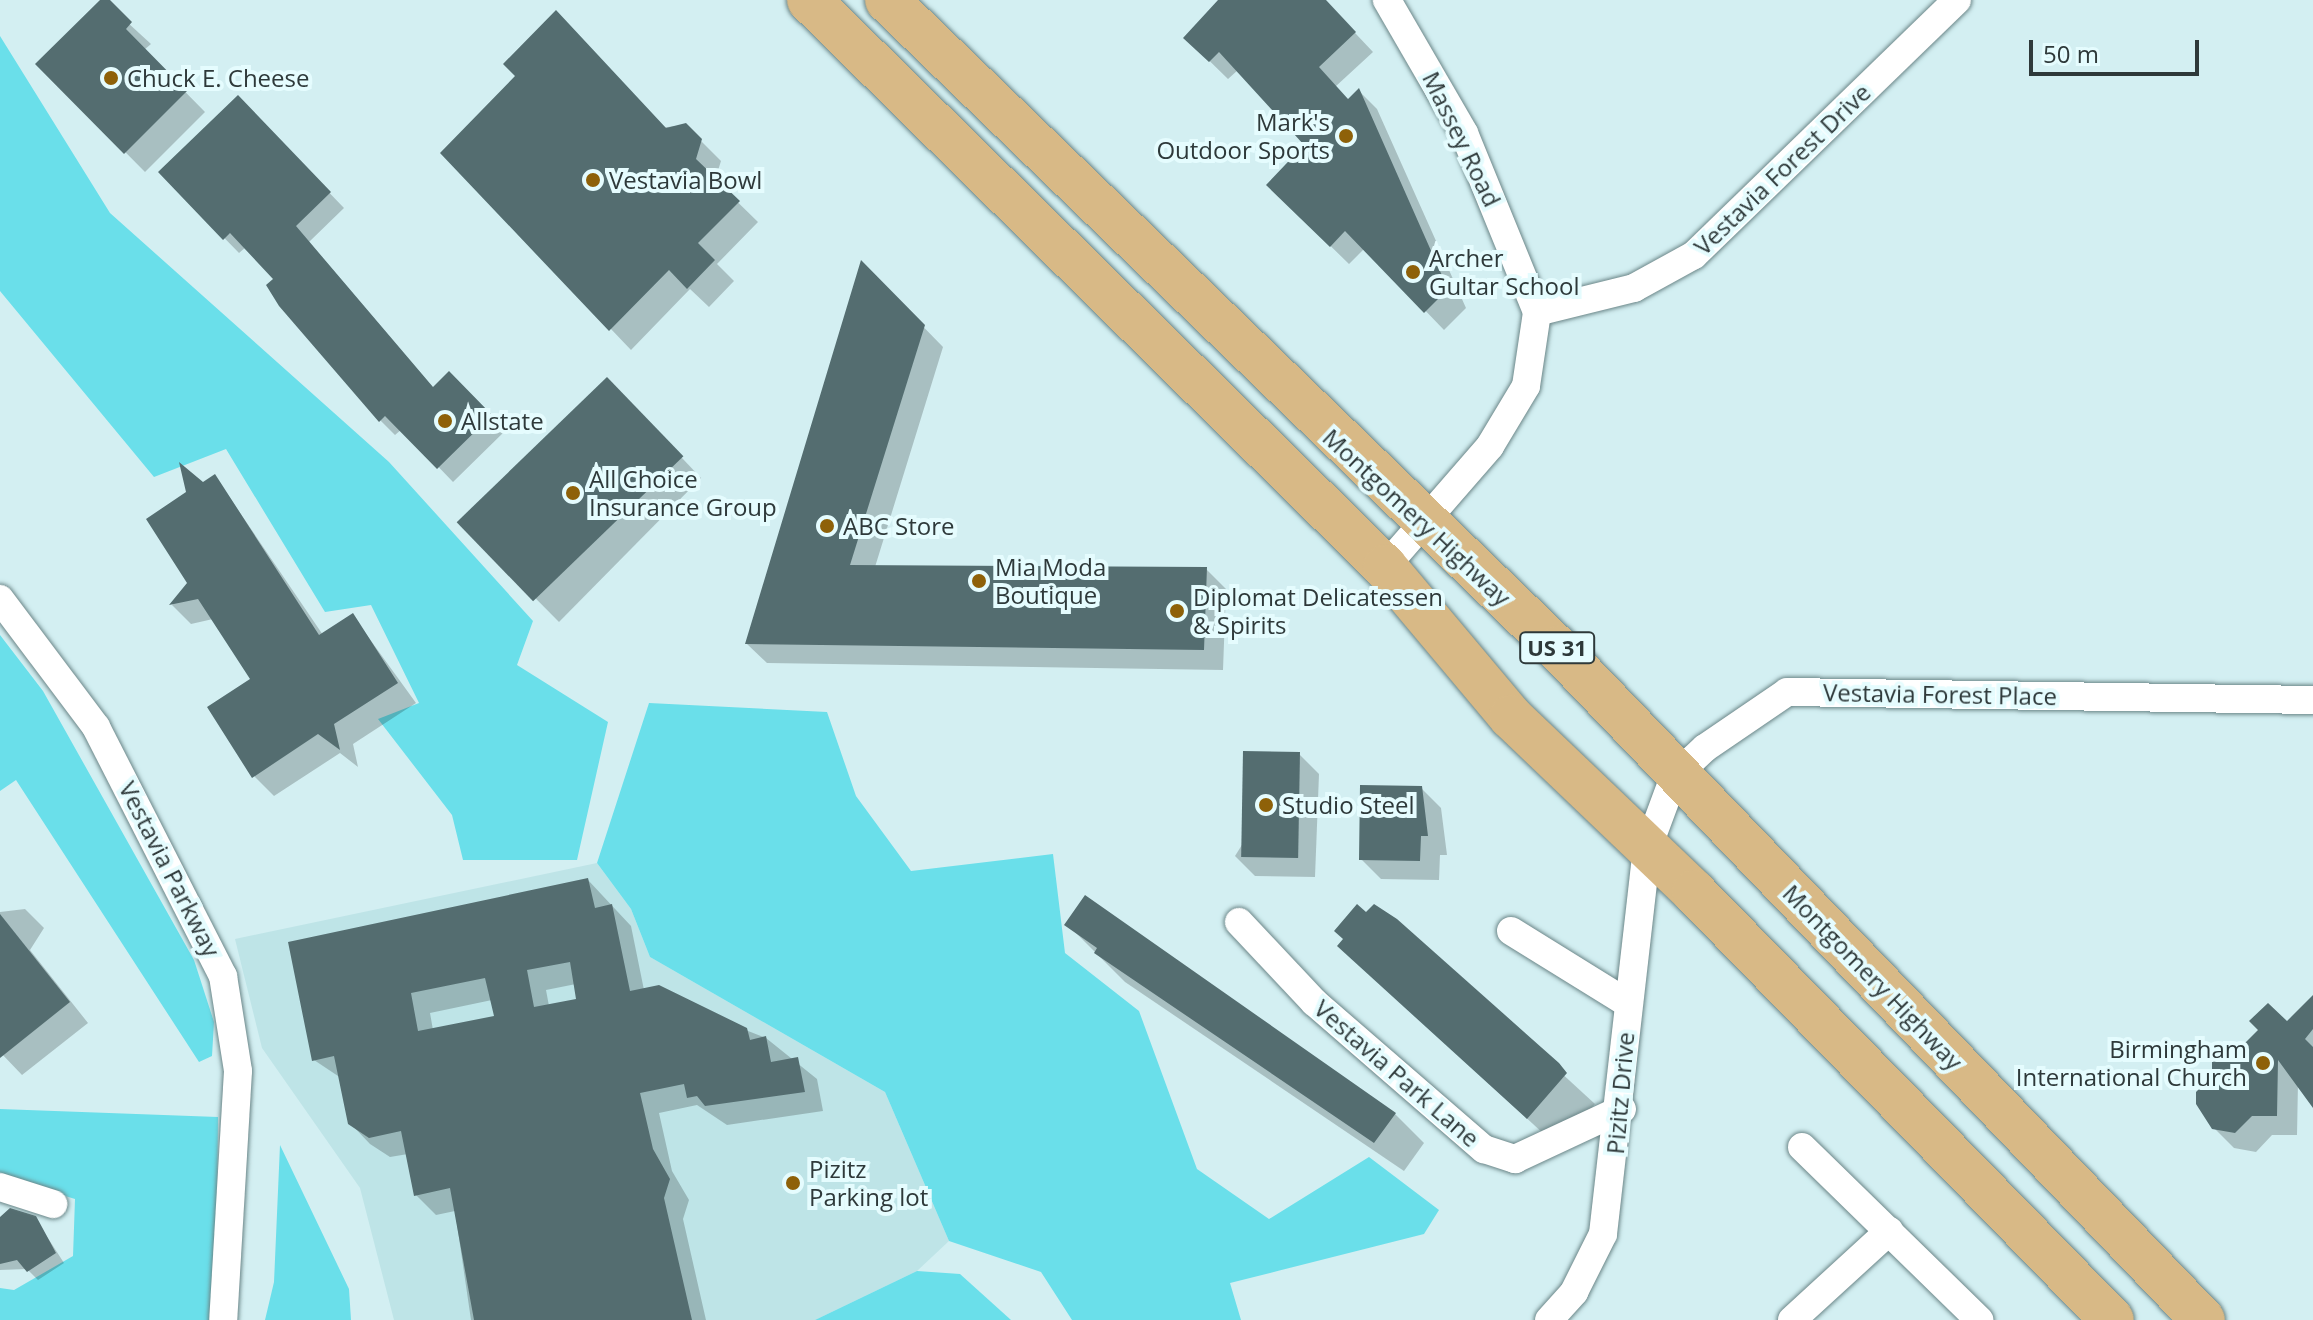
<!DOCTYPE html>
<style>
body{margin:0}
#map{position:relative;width:2313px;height:1320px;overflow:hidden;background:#d3eff2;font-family:"Open Sans",sans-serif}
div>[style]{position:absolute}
.built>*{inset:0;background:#bee4e7}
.green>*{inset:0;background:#6adfea}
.shadow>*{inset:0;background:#0003}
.building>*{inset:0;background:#546d70;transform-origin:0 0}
.roads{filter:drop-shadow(0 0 2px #6b8688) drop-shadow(0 0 2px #6b8688)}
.minor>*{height:28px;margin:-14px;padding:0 14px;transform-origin:14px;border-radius:14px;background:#fff}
.primary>*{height:44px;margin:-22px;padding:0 22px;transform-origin:22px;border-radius:22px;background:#d8b986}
.dots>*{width:22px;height:22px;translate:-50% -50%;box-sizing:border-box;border:4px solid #e5fcfe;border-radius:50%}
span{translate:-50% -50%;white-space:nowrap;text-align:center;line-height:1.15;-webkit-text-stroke:8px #e5fcfe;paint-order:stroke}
.shield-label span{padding:2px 6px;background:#e5fcfe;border:2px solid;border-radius:6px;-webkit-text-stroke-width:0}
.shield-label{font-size:22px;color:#2e393a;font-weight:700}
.poi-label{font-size:24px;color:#2e393a}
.left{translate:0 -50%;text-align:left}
.right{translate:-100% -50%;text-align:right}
.street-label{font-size:24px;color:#2e393a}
.scale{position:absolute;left:2029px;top:40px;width:170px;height:36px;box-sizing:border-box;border:4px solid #2e393a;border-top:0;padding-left:10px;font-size:24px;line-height:28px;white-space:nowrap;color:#2e393a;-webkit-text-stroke:6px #e5fcfe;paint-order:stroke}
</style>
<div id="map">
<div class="built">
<div style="clip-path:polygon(597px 863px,631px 909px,650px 957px,885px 1092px,949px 1241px,917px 1271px,815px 1320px,394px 1320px,360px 1188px,262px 1048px,235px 939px)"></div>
</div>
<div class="green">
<div style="clip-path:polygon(0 36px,110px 213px,389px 462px,533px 621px,517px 665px,608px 722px,577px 860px,463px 860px,452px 815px,378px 719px,419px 703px,371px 605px,325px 612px,226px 449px,154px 477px,0 291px)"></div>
<div style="clip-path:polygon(0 635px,43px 691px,194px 960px,214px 1022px,212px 1056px,199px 1062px,16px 780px,0 791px)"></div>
<div style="clip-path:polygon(649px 703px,827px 712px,856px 796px,911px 871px,1053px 854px,1065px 953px,1139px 1011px,1197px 1169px,1269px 1219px,1369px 1157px,1439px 1210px,1424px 1234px,1230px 1283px,1241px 1320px,1072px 1320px,1041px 1272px,949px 1241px,885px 1092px,650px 957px,631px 909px,597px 863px)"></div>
<div style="clip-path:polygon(0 1109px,218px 1117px,216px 1320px,0 1320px,0 1288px,14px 1290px,73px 1256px,75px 1199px,0 1176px)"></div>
<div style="clip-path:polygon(280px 1145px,349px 1289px,351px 1320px,265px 1320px,274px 1282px)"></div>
<div style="clip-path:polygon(917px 1271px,960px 1274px,1011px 1320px,815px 1320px)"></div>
</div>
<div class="shadow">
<div style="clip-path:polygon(103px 0,151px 44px,144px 50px,205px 112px,145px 172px,38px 64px)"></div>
<div style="clip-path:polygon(1220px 0,1324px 0,1373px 52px,1335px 87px,1349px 101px,1359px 91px,1377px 109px,1466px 308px,1444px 330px,1365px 248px,1349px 264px,1268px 185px,1307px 145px,1238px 70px,1228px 79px,1186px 38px)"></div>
<div style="clip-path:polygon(238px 98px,344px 208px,309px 242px,434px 389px,449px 374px,505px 431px,453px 482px,402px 429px,395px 435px,380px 420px,276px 279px,246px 247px,239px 253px,161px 173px)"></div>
<div style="clip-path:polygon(685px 125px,721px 161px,715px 180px,758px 222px,717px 264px,734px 281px,709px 307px,690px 289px,631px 350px,443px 153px)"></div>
<div style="clip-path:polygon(862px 264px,943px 347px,875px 567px,1206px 569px,1226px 589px,1223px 670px,767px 663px,747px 644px)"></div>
<div style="clip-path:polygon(626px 399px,701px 478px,559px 622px,466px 528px)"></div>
<div style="clip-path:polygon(215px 476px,323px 635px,353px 616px,416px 703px,353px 744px,358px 767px,340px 753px,274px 796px,254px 776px,253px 680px,213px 619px,191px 624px,172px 605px,190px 583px,202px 484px)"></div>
<div style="clip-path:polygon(1299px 754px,1319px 774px,1315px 877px,1255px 876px,1235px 856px)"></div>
<div style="clip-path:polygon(1421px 788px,1441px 808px,1447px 855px,1440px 855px,1439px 880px,1381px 879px,1361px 859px)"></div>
<div style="clip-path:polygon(evenodd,588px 880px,631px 926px,644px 990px,766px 1038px,817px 1079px,823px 1111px,727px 1125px,697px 1105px,659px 1113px,672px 1171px,689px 1200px,683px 1219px,706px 1320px,471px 1320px,455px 1211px,436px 1215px,416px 1195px,408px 1154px,390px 1157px,370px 1144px,350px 1123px,341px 1078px,314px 1060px,290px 943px,588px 880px,576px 984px,579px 1000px,549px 1006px,546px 990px,576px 984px,588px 880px,492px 1000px,496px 1017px,433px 1030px,430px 1013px,492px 1000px)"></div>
<div style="clip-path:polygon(25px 909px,44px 928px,30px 950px,88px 1023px,22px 1075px,0 1052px,0 912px)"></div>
<div style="clip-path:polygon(1366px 915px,1396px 921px,1595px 1104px,1558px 1147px,1339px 946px)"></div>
<div style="clip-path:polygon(1067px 924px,1395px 1114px,1424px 1143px,1404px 1171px,1125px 982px)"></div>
<div style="clip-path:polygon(2313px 998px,2313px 1104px,2298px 1083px,2297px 1135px,2272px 1135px,2256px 1152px,2234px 1148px,2214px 1128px,2239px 1052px,2287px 1024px)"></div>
<div style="clip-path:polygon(35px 1218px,64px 1263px,38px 1280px,27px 1269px,0 1270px,0 1220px)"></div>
</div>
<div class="building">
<div style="clip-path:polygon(100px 0,110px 0,132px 22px,126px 29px,187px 91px,124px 154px,35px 64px)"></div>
<div style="clip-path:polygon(1218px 0,1326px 0,1356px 32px,1319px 67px,1348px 99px,1359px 88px,1448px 289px,1424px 313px,1345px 231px,1330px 247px,1266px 185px,1304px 145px,1219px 52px,1209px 62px,1183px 38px)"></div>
<div style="clip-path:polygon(556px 10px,666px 128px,686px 123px,702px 139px,696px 159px,740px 201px,698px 243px,715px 260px,687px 289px,669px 270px,609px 331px,440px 153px,515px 76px,503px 64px)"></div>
<div style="clip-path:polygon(238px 95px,331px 192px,296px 226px,433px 387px,449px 371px,492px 415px,437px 469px,385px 416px,379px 422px,279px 306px,266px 285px,273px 279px,230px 233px,223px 240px,158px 172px)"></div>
<div style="clip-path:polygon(861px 260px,925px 325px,850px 565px,1207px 567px,1204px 650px,745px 644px)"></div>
<div style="left:607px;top:377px;width:110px;height:209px;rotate:46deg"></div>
<div style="clip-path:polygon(179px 462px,203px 482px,215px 474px,319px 635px,353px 613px,398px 683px,334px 724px,340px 750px,318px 734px,252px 778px,207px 707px,250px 679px,198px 599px,169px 605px,187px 583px,146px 519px,186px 492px)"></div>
<div style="left:1243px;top:751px;width:57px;height:106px;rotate:1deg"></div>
<div style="clip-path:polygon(1360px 785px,1422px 786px,1428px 836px,1421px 836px,1420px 861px,1359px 860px)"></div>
<div style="clip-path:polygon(evenodd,588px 878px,595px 908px,612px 904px,630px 991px,659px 985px,747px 1028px,750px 1040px,766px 1036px,771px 1062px,798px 1057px,805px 1092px,705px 1106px,697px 1096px,687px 1098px,684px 1084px,640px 1093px,653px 1149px,670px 1179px,664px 1198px,692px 1320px,474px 1320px,450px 1188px,414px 1196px,401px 1131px,369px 1138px,348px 1124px,334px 1056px,312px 1061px,288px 942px,588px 878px,570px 962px,576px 999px,534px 1007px,527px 970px,570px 962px,588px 878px,485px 978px,494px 1016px,418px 1031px,411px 993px,485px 978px)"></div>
<div style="clip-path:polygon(1085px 895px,1396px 1113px,1374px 1143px,1094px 953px,1097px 948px,1064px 925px)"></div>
<div style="clip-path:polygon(1357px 904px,1366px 912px,1374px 904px,1397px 919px,1559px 1063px,1567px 1073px,1527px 1119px,1337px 946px,1343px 939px,1334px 931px)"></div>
<div style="clip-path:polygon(0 914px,70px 1002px,0 1058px)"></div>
<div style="clip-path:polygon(2313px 995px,2313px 1029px,2305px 1039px,2313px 1047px,2313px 1108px,2278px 1060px,2277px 1116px,2252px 1116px,2235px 1133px,2212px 1129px,2196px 1104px,2196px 1092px,2212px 1076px,2212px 1050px,2238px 1050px,2258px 1030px,2249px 1021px,2268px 1003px,2287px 1021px)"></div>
<div style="clip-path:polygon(10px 1208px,36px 1216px,56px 1253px,27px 1272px,17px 1260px,0 1264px,0 1217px)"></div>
</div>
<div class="roads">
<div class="minor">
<div style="left:1537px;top:312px;width:100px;rotate:-13.9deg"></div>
<div style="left:1634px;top:288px;width:68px;rotate:-28.8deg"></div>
<div style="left:1694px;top:255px;width:366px;rotate:-44.1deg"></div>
<div style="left:1385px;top:567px;width:160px;rotate:-49deg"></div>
<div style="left:1490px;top:446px;width:70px;rotate:-59deg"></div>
<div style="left:1526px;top:386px;width:75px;rotate:-81.5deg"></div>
<div style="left:1537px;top:312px;width:193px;rotate:-112.2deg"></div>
<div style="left:1464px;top:133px;width:154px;rotate:-120.1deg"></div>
<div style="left:0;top:599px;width:160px;rotate:53.1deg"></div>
<div style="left:96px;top:727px;width:280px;rotate:63deg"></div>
<div style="left:223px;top:976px;width:96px;rotate:81deg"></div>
<div style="left:238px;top:1071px;width:249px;rotate:93.4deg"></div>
<div style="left:1239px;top:922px;width:110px;rotate:46.8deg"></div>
<div style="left:1314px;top:1002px;width:225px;rotate:40.9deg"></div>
<div style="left:1484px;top:1149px;width:33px;rotate:18deg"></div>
<div style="left:1515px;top:1159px;width:118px;rotate:-25deg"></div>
<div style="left:1511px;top:931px;width:137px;rotate:31.8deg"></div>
<div style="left:1802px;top:1147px;width:248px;rotate:44.3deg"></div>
<div style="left:0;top:1187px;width:56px;rotate:17.8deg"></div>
<div style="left:1549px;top:1320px;width:38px;rotate:-48deg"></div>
<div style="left:1574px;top:1292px;width:65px;rotate:-63.4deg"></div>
<div style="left:1603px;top:1234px;width:387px;rotate:-83.5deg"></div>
<div style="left:1647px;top:850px;width:78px;rotate:-69.7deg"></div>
<div style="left:1674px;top:777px;width:42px;rotate:-43.1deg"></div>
<div style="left:1705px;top:748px;width:99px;rotate:-34.3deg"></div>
<div style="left:1787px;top:692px;width:526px;rotate:0.87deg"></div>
<div style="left:1792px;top:1320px;width:132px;rotate:-42.5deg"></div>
</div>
<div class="primary">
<div style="left:809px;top:0;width:808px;rotate:44.55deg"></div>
<div style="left:1385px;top:567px;width:196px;rotate:50deg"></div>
<div style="left:1511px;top:717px;width:253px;rotate:43.7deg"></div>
<div style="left:1694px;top:892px;width:598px;rotate:45.68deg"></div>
<div style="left:887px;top:0;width:932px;rotate:44.04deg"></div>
<div style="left:1557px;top:648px;width:932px;rotate:46.13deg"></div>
</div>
</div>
<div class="dots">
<div style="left:111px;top:78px;background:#8e6109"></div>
<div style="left:1346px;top:136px;background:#8e6109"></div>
<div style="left:593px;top:180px;background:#8e6109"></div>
<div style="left:1413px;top:272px;background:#8e6109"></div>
<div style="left:445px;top:421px;background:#8e6109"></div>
<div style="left:573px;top:493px;background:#8e6109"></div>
<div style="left:827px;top:526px;background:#8e6109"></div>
<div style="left:979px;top:581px;background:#8e6109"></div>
<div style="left:1177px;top:611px;background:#8e6109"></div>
<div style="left:1266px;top:805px;background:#8e6109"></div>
<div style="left:2263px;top:1063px;background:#8e6109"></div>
<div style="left:793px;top:1183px;background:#8e6109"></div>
</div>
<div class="shield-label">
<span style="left:1557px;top:648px">US 31</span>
</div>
<div class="poi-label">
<span class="left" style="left:127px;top:78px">Chuck E. Cheese</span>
<span class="right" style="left:1330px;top:136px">Mark's<br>Outdoor Sports</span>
<span class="left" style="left:609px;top:180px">Vestavia Bowl</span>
<span class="left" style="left:1429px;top:272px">Archer<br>Gultar School</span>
<span class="left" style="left:461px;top:421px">Allstate</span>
<span class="left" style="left:589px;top:493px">All Choice<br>Insurance Group</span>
<span class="left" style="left:843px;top:526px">ABC Store</span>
<span class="left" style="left:995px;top:581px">Mia Moda<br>Boutique</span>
<span class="left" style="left:1193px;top:611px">Diplomat Delicatessen<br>&amp; Spirits</span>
<span class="left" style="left:1282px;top:805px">Studio Steel</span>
<span class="right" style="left:2247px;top:1063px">Birmingham<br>International Church</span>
<span class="left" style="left:809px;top:1183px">Pizitz<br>Parking lot</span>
</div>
<div class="street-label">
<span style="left:1462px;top:139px;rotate:64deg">Massey Road</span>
<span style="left:1782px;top:169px;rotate:-44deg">Vestavia Forest Drive</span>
<span style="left:1417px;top:517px;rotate:43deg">Montgomery Highway</span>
<span style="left:1940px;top:694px;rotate:1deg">Vestavia Forest Place</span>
<span style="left:170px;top:869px;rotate:63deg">Vestavia Parkway</span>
<span style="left:1873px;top:977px;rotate:46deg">Montgomery Highway</span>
<span style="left:1397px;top:1073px;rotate:41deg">Vestavia Park Lane</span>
<span style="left:1620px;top:1093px;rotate:-85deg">Pizitz Drive</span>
</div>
<div class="scale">50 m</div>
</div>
